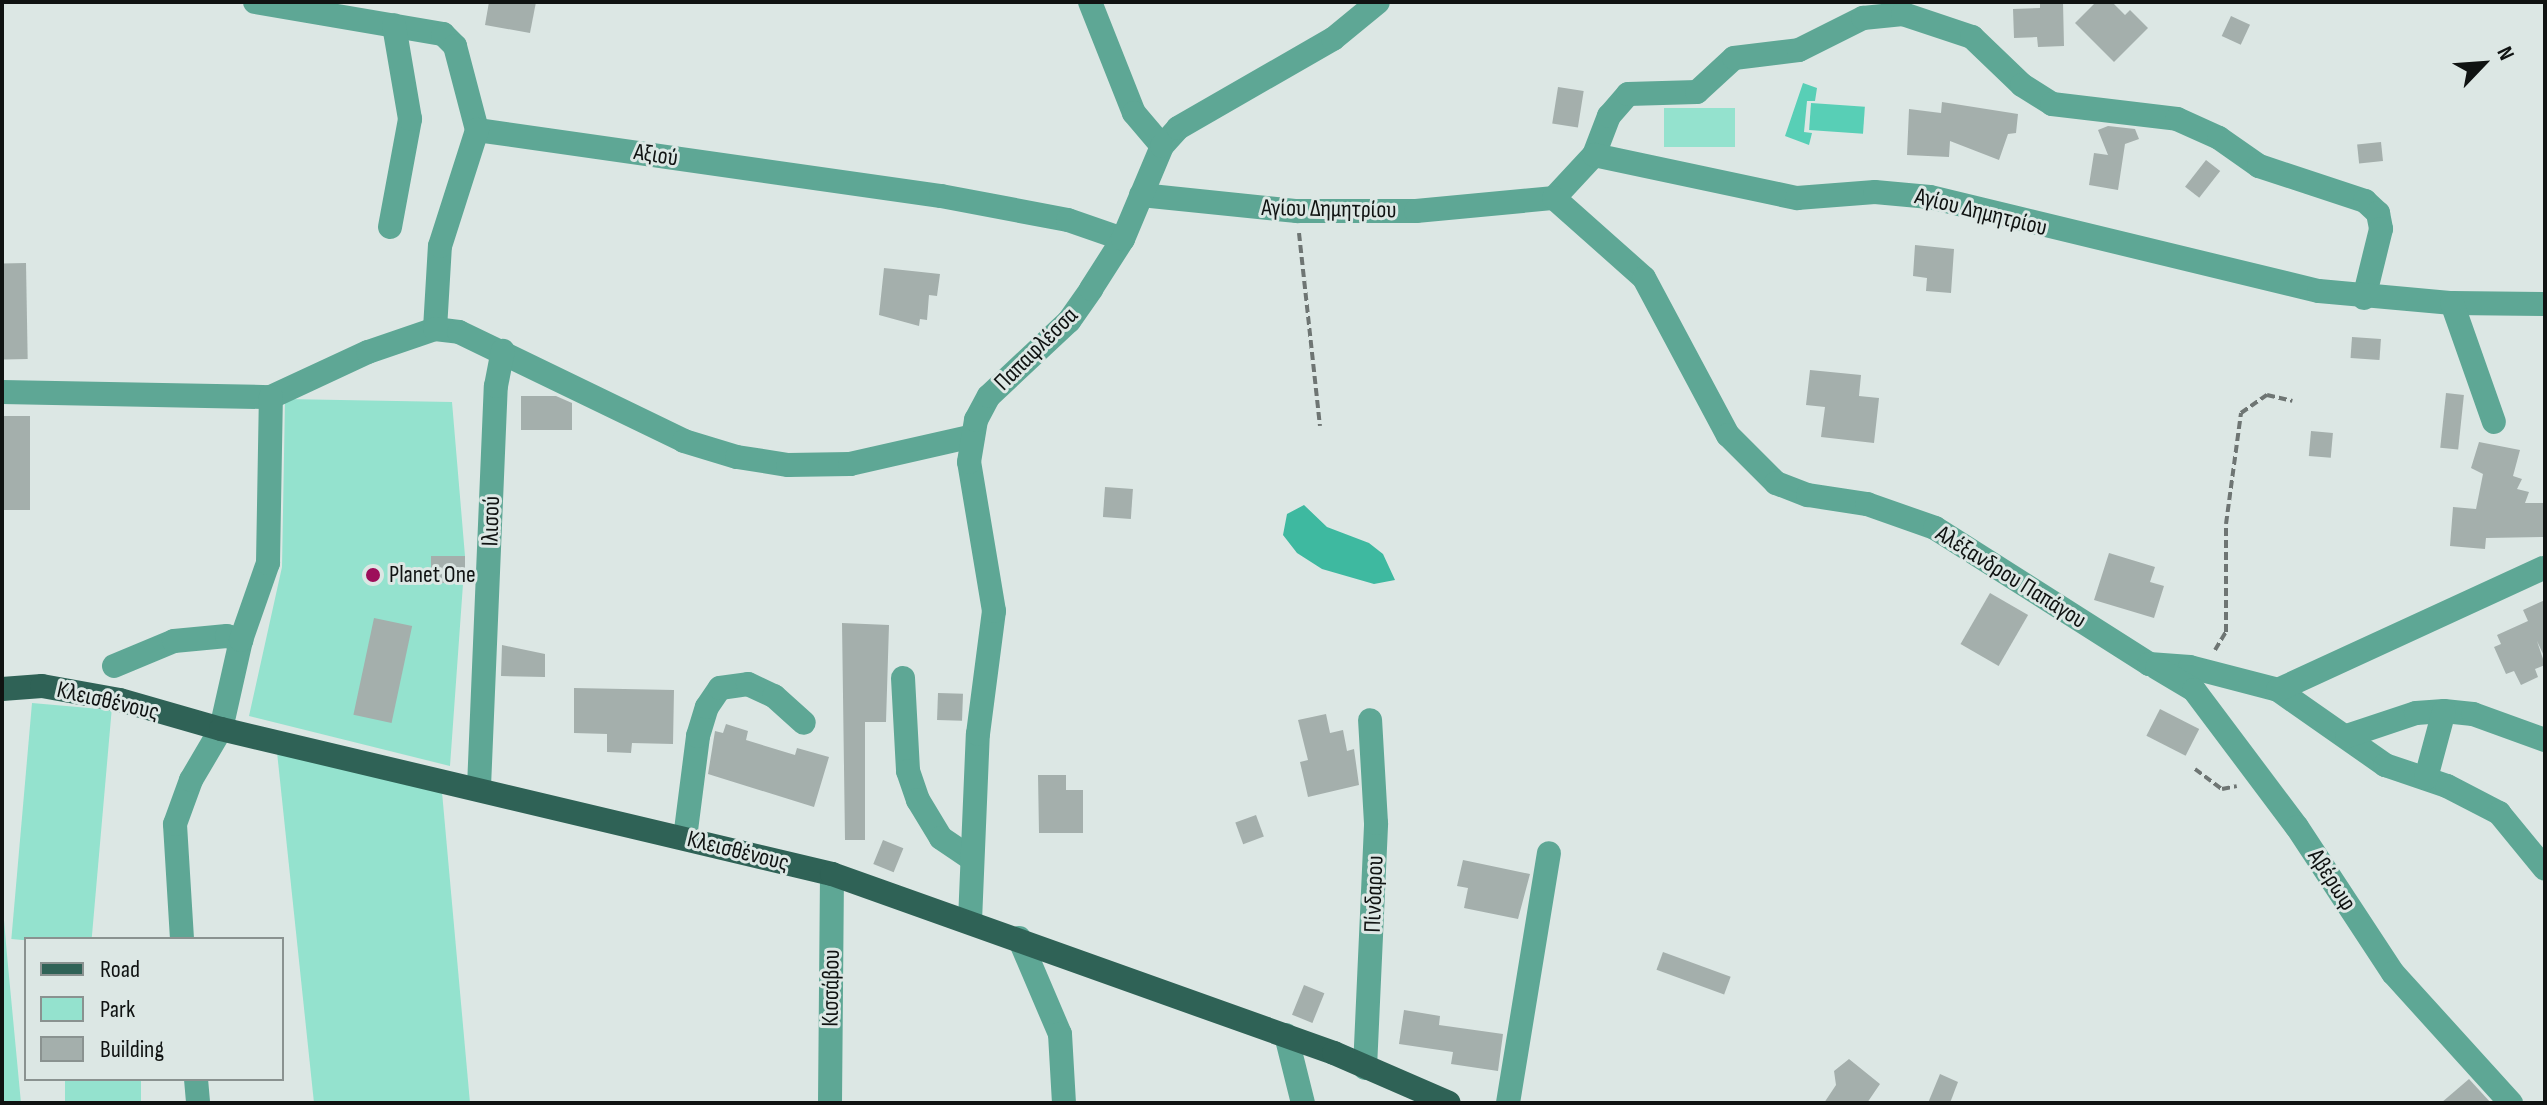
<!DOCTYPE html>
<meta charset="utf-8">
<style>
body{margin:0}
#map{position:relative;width:2547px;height:1105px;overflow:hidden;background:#dce7e4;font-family:"Sofia Sans Condensed",sans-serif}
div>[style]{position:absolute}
.green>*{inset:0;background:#94e2ce;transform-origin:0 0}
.forest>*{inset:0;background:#3eb9a0}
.water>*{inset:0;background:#58cfb6;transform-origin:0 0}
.building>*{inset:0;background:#a4afac;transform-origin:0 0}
.path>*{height:4px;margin-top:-2px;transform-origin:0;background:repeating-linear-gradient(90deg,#6e7573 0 8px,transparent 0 12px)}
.minor>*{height:24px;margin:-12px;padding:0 12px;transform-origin:12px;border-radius:12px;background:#5ea795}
.major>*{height:24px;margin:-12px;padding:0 12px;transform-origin:12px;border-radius:12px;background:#2f6256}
.dots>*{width:22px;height:22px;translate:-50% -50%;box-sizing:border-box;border:4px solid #dce7e4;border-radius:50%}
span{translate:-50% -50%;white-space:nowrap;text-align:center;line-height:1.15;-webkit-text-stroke:6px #dce7e4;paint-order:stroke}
.street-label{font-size:24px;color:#101312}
.poi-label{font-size:24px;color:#101312}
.left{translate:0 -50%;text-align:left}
.frame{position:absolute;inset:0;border:4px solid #101312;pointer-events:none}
.legend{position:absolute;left:24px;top:937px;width:260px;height:144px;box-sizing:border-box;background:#dce7e4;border:2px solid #8a9290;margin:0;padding:10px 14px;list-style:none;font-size:24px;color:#101312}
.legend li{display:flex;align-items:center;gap:16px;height:40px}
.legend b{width:40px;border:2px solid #8a9290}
.north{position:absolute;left:2443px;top:24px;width:80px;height:80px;-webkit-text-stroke:6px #dce7e4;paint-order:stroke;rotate:65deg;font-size:22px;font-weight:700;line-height:32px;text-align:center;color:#101312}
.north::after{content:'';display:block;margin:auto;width:28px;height:36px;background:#101312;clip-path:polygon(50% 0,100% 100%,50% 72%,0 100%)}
</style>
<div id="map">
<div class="green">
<div style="left:1664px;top:108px;width:71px;height:39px"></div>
<div style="clip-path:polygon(285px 399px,452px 402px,465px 556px,450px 766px,249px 716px,282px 567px)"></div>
<div style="left:32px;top:703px;width:80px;height:237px;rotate:5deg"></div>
<div style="clip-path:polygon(277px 752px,442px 792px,470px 1103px,314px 1103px)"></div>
<div style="clip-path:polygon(2px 897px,7px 955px,21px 1103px,2px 1103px)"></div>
<div style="left:65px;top:1079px;width:76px;height:24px"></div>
</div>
<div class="forest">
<div style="clip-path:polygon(1304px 505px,1327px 527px,1369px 543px,1383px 554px,1395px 580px,1374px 584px,1322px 569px,1297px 553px,1283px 535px,1287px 514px)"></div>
</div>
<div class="water">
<div style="clip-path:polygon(1803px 83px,1817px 88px,1815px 101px,1807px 101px,1804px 132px,1812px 133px,1809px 145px,1785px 136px)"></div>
<div style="left:1811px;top:103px;width:54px;height:27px;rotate:4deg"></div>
</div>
<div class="building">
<div style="clip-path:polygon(489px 2px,536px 2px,530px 33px,485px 25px)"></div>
<div style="clip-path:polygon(2040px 2px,2063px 2px,2064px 46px,2038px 47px,2037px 37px,2014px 38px,2013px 9px,2040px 8px)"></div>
<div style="clip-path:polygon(2096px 2px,2112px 2px,2125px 15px,2130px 10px,2148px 28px,2114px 62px,2075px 23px)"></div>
<div style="left:2231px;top:16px;width:21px;height:22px;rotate:25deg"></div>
<div style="left:1558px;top:87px;width:26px;height:37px;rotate:9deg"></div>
<div style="clip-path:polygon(1942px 102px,2018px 114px,2016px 133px,2008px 134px,1999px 160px,1950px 141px,1949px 157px,1907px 155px,1909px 109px,1941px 113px)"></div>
<div style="clip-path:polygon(2108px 126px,2135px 129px,2139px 139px,2125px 144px,2118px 190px,2089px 185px,2094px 153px,2108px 155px,2098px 130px)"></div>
<div style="left:2381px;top:142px;width:19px;height:24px;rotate:84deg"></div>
<div style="left:2206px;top:160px;width:18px;height:34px;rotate:38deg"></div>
<div style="clip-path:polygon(1915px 245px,1954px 249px,1951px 293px,1926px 291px,1927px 278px,1913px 276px)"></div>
<div style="left:26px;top:263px;width:96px;height:24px;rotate:89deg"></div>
<div style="clip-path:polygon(884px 268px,940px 274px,937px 296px,929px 295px,927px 320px,920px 319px,919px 326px,879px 315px)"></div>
<div style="left:2352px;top:337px;width:29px;height:21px;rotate:4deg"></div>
<div style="clip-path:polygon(1810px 370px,1861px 375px,1859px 396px,1879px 398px,1874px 443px,1821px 437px,1825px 407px,1806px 405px)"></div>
<div style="left:2446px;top:393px;width:18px;height:55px;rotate:6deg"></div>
<div style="clip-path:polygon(521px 396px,556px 396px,572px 403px,572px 430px,521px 430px)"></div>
<div style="left:2px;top:416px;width:28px;height:94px"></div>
<div style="left:2311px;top:431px;width:22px;height:25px;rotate:5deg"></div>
<div style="clip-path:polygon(2479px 442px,2520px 450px,2513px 476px,2522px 479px,2517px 489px,2529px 492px,2525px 503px,2545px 503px,2545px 537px,2486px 538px,2485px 549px,2450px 546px,2453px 507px,2476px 509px,2483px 474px,2471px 468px)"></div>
<div style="left:1105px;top:487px;width:28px;height:30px;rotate:4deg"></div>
<div style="clip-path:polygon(2109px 553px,2155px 567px,2150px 582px,2164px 586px,2154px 618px,2094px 600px)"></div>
<div style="left:431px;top:556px;width:34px;height:27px"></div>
<div style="left:1990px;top:593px;width:44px;height:59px;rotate:30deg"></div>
<div style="clip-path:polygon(2545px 600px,2545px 658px,2537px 641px,2545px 665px,2535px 669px,2538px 677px,2521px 685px,2514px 671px,2506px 674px,2494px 647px,2501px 644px,2497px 635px,2528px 621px,2523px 610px)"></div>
<div style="left:374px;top:618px;width:39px;height:99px;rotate:12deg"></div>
<div style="clip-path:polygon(842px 623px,889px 625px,886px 722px,865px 722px,865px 840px,845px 840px)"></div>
<div style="clip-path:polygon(502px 645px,545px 654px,545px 677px,501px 676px)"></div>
<div style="clip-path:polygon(574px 688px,674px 690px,673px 744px,632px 743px,631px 753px,607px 752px,607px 734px,574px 733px)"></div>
<div style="left:938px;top:693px;width:25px;height:27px;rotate:2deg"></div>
<div style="left:2160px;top:709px;width:44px;height:30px;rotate:27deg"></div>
<div style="clip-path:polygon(1326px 714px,1330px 733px,1343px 730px,1347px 751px,1354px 749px,1359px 785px,1308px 797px,1300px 762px,1308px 760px,1298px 720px)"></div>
<div style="clip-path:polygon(726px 724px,748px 731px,746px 740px,795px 755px,797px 748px,829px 757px,814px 807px,708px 774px,715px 731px,723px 733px)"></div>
<div style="clip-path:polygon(1038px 775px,1066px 775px,1066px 790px,1083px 790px,1083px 833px,1039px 833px)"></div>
<div style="left:1256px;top:815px;width:23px;height:22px;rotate:70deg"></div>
<div style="left:883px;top:840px;width:22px;height:26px;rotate:22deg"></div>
<div style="clip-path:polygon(1463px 860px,1530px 874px,1518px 919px,1464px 908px,1468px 888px,1457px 886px)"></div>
<div style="left:1663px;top:952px;width:72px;height:19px;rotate:20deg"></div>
<div style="left:1304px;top:985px;width:22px;height:32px;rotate:22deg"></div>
<div style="clip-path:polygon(1404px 1010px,1440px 1016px,1439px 1025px,1503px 1034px,1498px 1071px,1451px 1064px,1453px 1052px,1399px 1044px)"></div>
<div style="clip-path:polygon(1849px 1059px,1880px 1084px,1867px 1103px,1824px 1103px,1836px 1085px,1834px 1071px)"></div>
<div style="clip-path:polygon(1940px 1074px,1958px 1082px,1950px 1103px,1928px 1103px)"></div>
<div style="clip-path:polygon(2469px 1079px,2491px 1103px,2441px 1103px)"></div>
</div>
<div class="path">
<div style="left:1299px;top:233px;width:194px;rotate:83.8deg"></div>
<div style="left:2215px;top:650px;width:21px;rotate:-59deg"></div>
<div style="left:2226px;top:632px;width:108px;rotate:-90deg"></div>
<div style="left:2226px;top:524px;width:112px;rotate:-82.3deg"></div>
<div style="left:2241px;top:413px;width:32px;rotate:-35deg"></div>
<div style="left:2267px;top:395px;width:26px;rotate:13deg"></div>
<div style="left:2195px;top:769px;width:34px;rotate:37deg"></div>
<div style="left:2222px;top:789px;width:15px;rotate:-11deg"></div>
</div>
<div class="minor">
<div style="left:255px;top:2px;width:191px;rotate:9.7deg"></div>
<div style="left:443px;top:34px;width:17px;rotate:45deg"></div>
<div style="left:455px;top:46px;width:87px;rotate:75.3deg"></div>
<div style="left:1090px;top:2px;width:119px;rotate:68.4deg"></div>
<div style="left:1134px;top:113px;width:43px;rotate:49.7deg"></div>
<div style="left:477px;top:130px;width:469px;rotate:8.1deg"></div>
<div style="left:941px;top:196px;width:129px;rotate:10.7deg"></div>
<div style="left:1068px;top:220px;width:58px;rotate:19.1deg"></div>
<div style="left:1594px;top:155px;width:42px;rotate:-69deg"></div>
<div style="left:1609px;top:116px;width:29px;rotate:-49deg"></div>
<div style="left:1628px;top:94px;width:69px;rotate:-1.7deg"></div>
<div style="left:1697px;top:92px;width:50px;rotate:-42.6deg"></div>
<div style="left:1734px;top:58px;width:65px;rotate:-7deg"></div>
<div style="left:1799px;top:50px;width:72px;rotate:-26.6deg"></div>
<div style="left:1863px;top:18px;width:40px;rotate:-5.7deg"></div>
<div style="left:1903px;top:14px;width:73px;rotate:18.4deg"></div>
<div style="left:1972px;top:37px;width:69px;rotate:43.8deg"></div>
<div style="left:2022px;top:85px;width:36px;rotate:32deg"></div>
<div style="left:2052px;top:104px;width:126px;rotate:6.8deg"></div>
<div style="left:2177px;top:119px;width:46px;rotate:24.3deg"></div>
<div style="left:2219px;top:138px;width:49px;rotate:35deg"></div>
<div style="left:2259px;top:166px;width:112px;rotate:18.3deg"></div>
<div style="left:2365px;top:201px;width:18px;rotate:43deg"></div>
<div style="left:2378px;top:213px;width:16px;rotate:79deg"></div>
<div style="left:2381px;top:229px;width:71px;rotate:103.8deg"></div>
<div style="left:1141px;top:195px;width:157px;rotate:5.9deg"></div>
<div style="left:1297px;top:211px;width:119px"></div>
<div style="left:1416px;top:211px;width:139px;rotate:-5.4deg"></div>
<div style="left:1554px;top:198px;width:59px;rotate:-47.1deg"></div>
<div style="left:1594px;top:155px;width:208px;rotate:12deg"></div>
<div style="left:1797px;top:198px;width:78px;rotate:-4.4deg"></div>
<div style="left:1875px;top:192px;width:55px;rotate:5.2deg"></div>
<div style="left:1930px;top:197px;width:400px;rotate:13.6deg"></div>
<div style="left:2319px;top:291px;width:134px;rotate:5.2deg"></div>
<div style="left:2452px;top:303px;width:93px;rotate:0.6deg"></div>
<div style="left:1554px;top:198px;width:120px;rotate:41.6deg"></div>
<div style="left:1644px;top:278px;width:178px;rotate:61.9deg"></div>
<div style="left:1728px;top:435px;width:68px;rotate:45deg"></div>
<div style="left:1776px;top:483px;width:34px;rotate:21deg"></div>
<div style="left:1808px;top:495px;width:60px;rotate:8.7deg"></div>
<div style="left:1867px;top:504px;width:72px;rotate:19.4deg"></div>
<div style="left:1935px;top:528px;width:254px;rotate:32.4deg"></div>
<div style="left:2149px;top:664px;width:41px;rotate:4.2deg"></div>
<div style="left:2190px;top:667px;width:91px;rotate:14.6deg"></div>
<div style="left:2278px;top:690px;width:131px;rotate:35deg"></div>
<div style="left:2385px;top:765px;width:65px;rotate:18.7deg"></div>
<div style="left:2447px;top:786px;width:59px;rotate:27.4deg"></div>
<div style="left:2499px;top:813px;width:72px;rotate:50.6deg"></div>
<div style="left:390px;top:227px;width:110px;rotate:-79.5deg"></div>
<div style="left:410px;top:119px;width:95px;rotate:-99.7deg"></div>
<div style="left:2452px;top:303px;width:126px;rotate:70.6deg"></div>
<div style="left:435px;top:329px;width:83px;rotate:-86.6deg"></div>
<div style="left:440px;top:246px;width:122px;rotate:-72.3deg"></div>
<div style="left:2px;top:392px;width:269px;rotate:1.1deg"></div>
<div style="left:271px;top:397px;width:107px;rotate:-24.9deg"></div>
<div style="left:368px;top:352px;width:71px;rotate:-18.9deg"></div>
<div style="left:435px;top:329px;width:24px;rotate:7deg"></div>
<div style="left:459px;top:332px;width:250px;rotate:25.8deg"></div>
<div style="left:684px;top:441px;width:55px;rotate:16.8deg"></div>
<div style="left:737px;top:457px;width:52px;rotate:8.9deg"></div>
<div style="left:788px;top:465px;width:62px;rotate:-0.9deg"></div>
<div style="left:850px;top:464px;width:126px;rotate:-12.8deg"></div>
<div style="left:114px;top:666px;width:65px;rotate:-22.6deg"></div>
<div style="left:174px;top:641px;width:53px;rotate:-5.4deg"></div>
<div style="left:227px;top:636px;width:15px;rotate:16deg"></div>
<div style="left:2157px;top:668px;width:43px;rotate:30.7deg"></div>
<div style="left:2194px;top:690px;width:171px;rotate:53.1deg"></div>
<div style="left:2297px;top:827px;width:175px;rotate:56.7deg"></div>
<div style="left:2393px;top:973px;width:176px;rotate:47.8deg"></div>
<div style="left:903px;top:678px;width:93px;rotate:86.9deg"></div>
<div style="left:908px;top:771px;width:31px;rotate:71deg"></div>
<div style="left:918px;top:800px;width:44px;rotate:58.8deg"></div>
<div style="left:941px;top:838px;width:37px;rotate:34deg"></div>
<div style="left:2278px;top:690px;width:292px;rotate:-24.7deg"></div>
<div style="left:2347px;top:736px;width:73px;rotate:-18.4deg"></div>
<div style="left:2416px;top:713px;width:28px;rotate:-4deg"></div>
<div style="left:2444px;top:711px;width:29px;rotate:6deg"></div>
<div style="left:2473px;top:714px;width:77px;rotate:19.9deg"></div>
<div style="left:2426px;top:778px;width:69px;rotate:-75deg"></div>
<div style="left:479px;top:787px;width:401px;rotate:-87.6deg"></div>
<div style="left:496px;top:386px;width:36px;rotate:-79deg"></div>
<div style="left:685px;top:838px;width:103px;rotate:-82.7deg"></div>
<div style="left:698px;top:736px;width:30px;rotate:-73deg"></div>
<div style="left:707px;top:707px;width:23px;rotate:-56deg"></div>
<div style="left:720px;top:688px;width:28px;rotate:-8deg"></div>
<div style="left:748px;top:684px;width:29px;rotate:25deg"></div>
<div style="left:774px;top:696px;width:40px;rotate:42deg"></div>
<div style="left:970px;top:921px;width:187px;rotate:-87.6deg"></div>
<div style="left:978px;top:734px;width:124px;rotate:-82.6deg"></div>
<div style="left:994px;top:611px;width:151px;rotate:-99.5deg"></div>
<div style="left:969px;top:462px;width:43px;rotate:-80.5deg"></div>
<div style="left:976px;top:420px;width:27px;rotate:-62deg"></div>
<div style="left:989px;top:396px;width:110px;rotate:-43.2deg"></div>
<div style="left:1069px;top:321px;width:39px;rotate:-55deg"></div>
<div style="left:1091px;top:289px;width:59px;rotate:-57.4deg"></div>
<div style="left:1123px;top:239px;width:101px;rotate:-67.2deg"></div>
<div style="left:1162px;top:146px;width:24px;rotate:-48deg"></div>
<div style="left:1178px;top:128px;width:179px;rotate:-29.9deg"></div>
<div style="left:1333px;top:39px;width:58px;rotate:-39.4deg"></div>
<div style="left:1019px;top:938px;width:104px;rotate:66.9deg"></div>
<div style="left:1060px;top:1034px;width:69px;rotate:86.7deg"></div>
<div style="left:182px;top:939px;width:115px;rotate:-93.5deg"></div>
<div style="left:175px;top:824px;width:47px;rotate:-70deg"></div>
<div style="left:191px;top:780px;width:59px;rotate:-59.5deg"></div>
<div style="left:221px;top:729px;width:91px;rotate:-77.3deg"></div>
<div style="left:241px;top:640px;width:82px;rotate:-70.7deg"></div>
<div style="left:268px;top:563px;width:166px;rotate:-89deg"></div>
<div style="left:1286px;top:1035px;width:70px;rotate:76deg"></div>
<div style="left:1365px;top:1068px;width:245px;rotate:-87.4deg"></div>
<div style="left:1376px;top:823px;width:103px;rotate:-93.3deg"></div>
<div style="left:196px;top:1079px;width:24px;rotate:85deg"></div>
<div style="left:830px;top:1103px;width:229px;rotate:-89.5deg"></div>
<div style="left:1508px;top:1103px;width:253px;rotate:-80.7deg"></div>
</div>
<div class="major">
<div style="left:2px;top:689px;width:40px;rotate:-4.3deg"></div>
<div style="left:42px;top:686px;width:79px;rotate:10.2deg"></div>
<div style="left:120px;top:700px;width:105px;rotate:16deg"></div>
<div style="left:221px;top:729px;width:628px;rotate:13.35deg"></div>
<div style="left:832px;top:874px;width:533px;rotate:19.62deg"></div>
<div style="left:1334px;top:1053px;width:125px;rotate:23.5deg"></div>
</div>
<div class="dots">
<div style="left:373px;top:575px;background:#9d0e5a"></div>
</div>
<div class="street-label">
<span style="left:656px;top:155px;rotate:9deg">Αξιού</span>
<span style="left:1329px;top:209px;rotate:1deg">Αγίου Δημητρίου</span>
<span style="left:1981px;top:212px;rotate:14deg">Αγίου Δημητρίου</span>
<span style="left:1036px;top:349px;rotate:-45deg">Παπαφλέσσα</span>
<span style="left:491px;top:521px;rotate:-88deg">Ιλισού</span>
<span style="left:2011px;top:577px;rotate:32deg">Αλέξανδρου Παπάγου</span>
<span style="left:108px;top:701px;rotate:13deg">Κλεισθένους</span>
<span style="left:738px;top:851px;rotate:14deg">Κλεισθένους</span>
<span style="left:2332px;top:880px;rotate:57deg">Αβέρωφ</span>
<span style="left:1374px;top:894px;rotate:-88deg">Πίνδαρου</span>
<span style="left:831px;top:988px;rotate:-89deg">Κισσάβου</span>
</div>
<div class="poi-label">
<span class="left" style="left:389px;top:575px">Planet One</span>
</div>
<div class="frame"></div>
<ul class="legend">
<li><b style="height:10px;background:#2f6256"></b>Road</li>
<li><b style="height:22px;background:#94e2ce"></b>Park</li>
<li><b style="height:22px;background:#a4afac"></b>Building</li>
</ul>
<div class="north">N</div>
</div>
